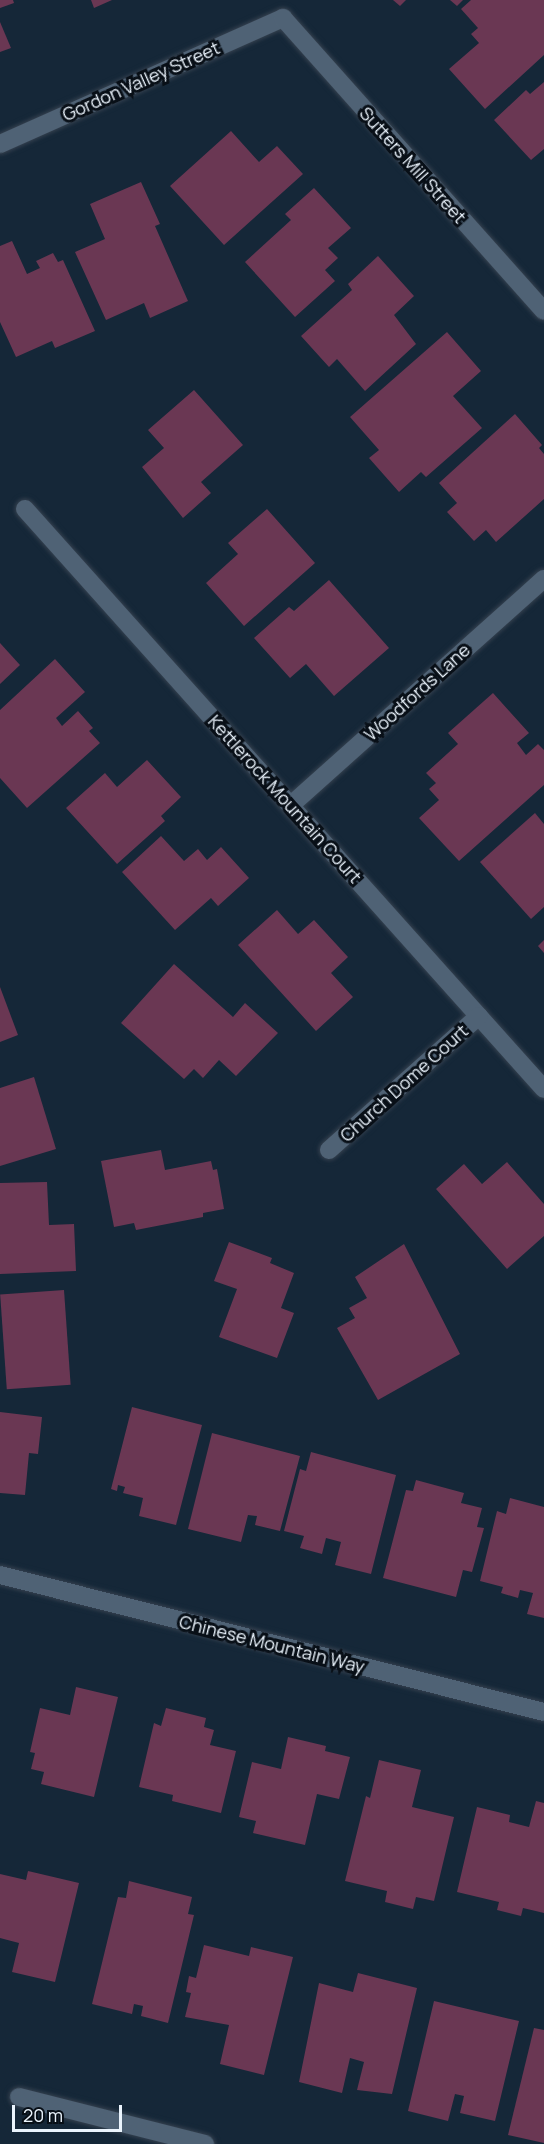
<!DOCTYPE html>
<style>
body{margin:0}
#map{position:relative;width:544px;height:2144px;overflow:hidden;background:#152738;font-family:Manrope,sans-serif}
div>[style]{position:absolute}
.building>*{inset:0;background:#6a3753;transform-origin:0 0}
.roads{filter:drop-shadow(0 0 2px #35414f) drop-shadow(0 0 2px #35414f)}
.minor>*{height:18px;margin:-9px;padding:0 9px;transform-origin:9px;border-radius:9px;background:#4f6275}
span{translate:-50% -50%;white-space:nowrap;text-align:center;line-height:1.15;-webkit-text-stroke:6px #080f17;paint-order:stroke}
.street-label{font-size:18px;color:#ebf4fd}
.scale{position:absolute;left:12px;top:2105px;width:110px;height:27px;box-sizing:border-box;border:3px solid #ebf4fd;border-top:0;padding-left:8px;font-size:18px;line-height:21px;white-space:nowrap;color:#ebf4fd;-webkit-text-stroke:4px #080f17;paint-order:stroke}
</style>
<div id="map">
<div class="building">
<div style="clip-path:polygon(0 0,13px 0,14px 3px,0 8px)"></div>
<div style="clip-path:polygon(91px 0,112px 0,94px 8px)"></div>
<div style="clip-path:polygon(393px 0,406px 0,400px 6px)"></div>
<div style="clip-path:polygon(450px 0,463px 0,457px 6px)"></div>
<div style="clip-path:polygon(471px 0,544px 0,544px 55px,485px 109px,449px 69px,479px 43px,471px 34px,478px 28px,461px 9px)"></div>
<div style="clip-path:polygon(0 22px,11px 48px,0 52px)"></div>
<div style="clip-path:polygon(544px 82px,544px 149px,531px 160px,494px 120px,526px 90px,530px 94px)"></div>
<div style="clip-path:polygon(231px 131px,259px 162px,277px 146px,303px 174px,224px 245px,170px 186px)"></div>
<div style="clip-path:polygon(141px 182px,160px 224px,155px 226px,188px 301px,150px 318px,144px 303px,106px 320px,75px 252px,105px 239px,90px 204px)"></div>
<div style="clip-path:polygon(314px 188px,351px 228px,328px 248px,338px 258px,325px 270px,335px 281px,295px 317px,245px 262px,291px 220px,285px 214px)"></div>
<div style="clip-path:polygon(12px 241px,27px 274px,40px 268px,36px 261px,53px 253px,58px 262px,63px 260px,95px 331px,55px 348px,52px 341px,16px 357px,0 322px,0 246px)"></div>
<div style="clip-path:polygon(378px 256px,414px 296px,394px 315px,416px 344px,365px 391px,337px 359px,329px 367px,301px 336px,352px 290px,348px 284px)"></div>
<div style="clip-path:polygon(447px 332px,481px 371px,453px 396px,482px 428px,426px 477px,421px 472px,399px 492px,369px 458px,379px 450px,350px 417px)"></div>
<div style="clip-path:polygon(194px 390px,243px 445px,201px 482px,211px 493px,183px 518px,142px 467px,164px 448px,148px 430px)"></div>
<div style="clip-path:polygon(515px 414px,542px 445px,539px 448px,544px 454px,544px 499px,496px 542px,486px 530px,474px 541px,447px 512px,457px 503px,439px 483px)"></div>
<div style="clip-path:polygon(267px 509px,315px 563px,244px 626px,206px 583px,238px 554px,228px 543px)"></div>
<div style="clip-path:polygon(329px 580px,389px 648px,334px 696px,306px 664px,290px 678px,254px 638px,289px 607px,294px 611px)"></div>
<div style="clip-path:polygon(0 643px,20px 665px,0 684px)"></div>
<div style="clip-path:polygon(55px 659px,85px 692px,56px 718px,62px 726px,78px 711px,93px 728px,89px 731px,100px 743px,27px 808px,0 778px,0 710px)"></div>
<div style="clip-path:polygon(493px 693px,529px 733px,517px 743px,526px 755px,538px 744px,544px 750px,544px 785px,459px 861px,419px 818px,439px 800px,429px 789px,436px 783px,426px 773px,458px 744px,448px 733px)"></div>
<div style="clip-path:polygon(147px 760px,181px 797px,161px 816px,165px 821px,117px 864px,66px 808px,105px 773px,117px 787px)"></div>
<div style="clip-path:polygon(535px 813px,544px 824px,544px 907px,531px 919px,480px 862px)"></div>
<div style="clip-path:polygon(161px 836px,184px 861px,198px 849px,207px 860px,221px 847px,249px 878px,218px 906px,211px 898px,175px 930px,122px 872px)"></div>
<div style="clip-path:polygon(277px 910px,298px 934px,314px 920px,348px 957px,331px 973px,353px 997px,316px 1031px,238px 945px)"></div>
<div style="clip-path:polygon(544px 940px,544px 953px,538px 946px)"></div>
<div style="clip-path:polygon(174px 964px,233px 1017px,245px 1003px,278px 1033px,236px 1076px,219px 1060px,203px 1078px,194px 1069px,184px 1079px,121px 1023px)"></div>
<div style="clip-path:polygon(0 987px,18px 1035px,0 1042px)"></div>
<div style="clip-path:polygon(34px 1077px,56px 1149px,0 1166px,0 1088px)"></div>
<div style="clip-path:polygon(161px 1150px,165px 1170px,211px 1161px,213px 1170px,217px 1169px,224px 1209px,203px 1213px,203px 1217px,136px 1230px,134px 1223px,114px 1227px,101px 1161px)"></div>
<div style="clip-path:polygon(507px 1162px,544px 1204px,544px 1236px,507px 1269px,436px 1189px,464px 1164px,482px 1184px)"></div>
<div style="clip-path:polygon(47px 1182px,49px 1225px,74px 1224px,76px 1271px,0 1274px,0 1183px)"></div>
<div style="clip-path:polygon(229px 1242px,272px 1258px,270px 1263px,294px 1273px,281px 1308px,294px 1313px,277px 1358px,219px 1337px,237px 1289px,214px 1281px)"></div>
<div style="clip-path:polygon(404px 1244px,460px 1354px,378px 1400px,337px 1328px,355px 1318px,349px 1308px,367px 1298px,355px 1277px)"></div>
<div style="left:64px;top:1290px;width:95px;height:64px;rotate:86deg"></div>
<div style="clip-path:polygon(132px 1407px,202px 1425px,176px 1525px,139px 1516px,143px 1498px,123px 1493px,125px 1487px,118px 1485px,117px 1491px,111px 1489px)"></div>
<div style="clip-path:polygon(0 1412px,42px 1417px,38px 1454px,29px 1453px,25px 1495px,0 1493px)"></div>
<div style="clip-path:polygon(212px 1433px,300px 1456px,280px 1531px,255px 1525px,257px 1516px,248px 1515px,241px 1542px,188px 1529px)"></div>
<div style="clip-path:polygon(311px 1452px,396px 1475px,371px 1574px,335px 1565px,341px 1542px,326px 1538px,322px 1554px,300px 1548px,304px 1536px,284px 1531px,300px 1469px,306px 1471px)"></div>
<div style="clip-path:polygon(416px 1480px,464px 1493px,461px 1503px,482px 1508px,477px 1527px,484px 1528px,472px 1572px,463px 1570px,456px 1597px,383px 1578px,406px 1490px,413px 1491px)"></div>
<div style="clip-path:polygon(510px 1498px,544px 1507px,544px 1618px,527px 1614px,533px 1593px,520px 1590px,518px 1598px,501px 1593px,503px 1587px,480px 1581px,497px 1511px,506px 1514px)"></div>
<div style="clip-path:polygon(76px 1687px,118px 1697px,94px 1797px,41px 1784px,44px 1772px,31px 1769px,35px 1753px,30px 1752px,40px 1708px,70px 1715px)"></div>
<div style="clip-path:polygon(166px 1708px,206px 1718px,204px 1727px,214px 1730px,210px 1745px,236px 1751px,221px 1813px,172px 1801px,173px 1795px,139px 1787px,154px 1723px,161px 1726px)"></div>
<div style="clip-path:polygon(288px 1737px,326px 1746px,325px 1751px,350px 1757px,339px 1799px,317px 1794px,305px 1845px,253px 1833px,256px 1821px,239px 1817px,252px 1762px,281px 1769px)"></div>
<div style="clip-path:polygon(379px 1760px,421px 1770px,412px 1807px,454px 1817px,434px 1901px,416px 1897px,413px 1909px,385px 1902px,387px 1891px,345px 1881px,366px 1796px,370px 1798px)"></div>
<div style="clip-path:polygon(536px 1801px,544px 1803px,544px 1913px,523px 1908px,521px 1916px,497px 1910px,499px 1902px,457px 1892px,477px 1807px,510px 1815px,509px 1822px,529px 1827px)"></div>
<div style="clip-path:polygon(28px 1871px,79px 1883px,55px 1982px,12px 1972px,19px 1943px,0 1938px,0 1874px,26px 1880px)"></div>
<div style="clip-path:polygon(129px 1881px,192px 1897px,188px 1914px,194px 1915px,168px 2023px,141px 2016px,143px 2006px,134px 2004px,132px 2014px,92px 2004px,118px 1897px,126px 1898px)"></div>
<div style="clip-path:polygon(204px 1945px,249px 1956px,251px 1947px,293px 1957px,264px 2075px,220px 2064px,229px 2025px,185px 2017px,191px 1993px,186px 1992px,189px 1976px,196px 1978px)"></div>
<div style="clip-path:polygon(358px 1973px,417px 1988px,392px 2094px,357px 2090px,364px 2062px,350px 2058px,342px 2093px,299px 2082px,319px 1983px,353px 1992px)"></div>
<div style="clip-path:polygon(434px 2001px,519px 2021px,495px 2121px,460px 2113px,464px 2096px,455px 2094px,448px 2121px,408px 2111px)"></div>
<div style="clip-path:polygon(534px 2028px,544px 2030px,544px 2143px,508px 2135px)"></div>
</div>
<div class="roads">
<div class="minor">
<div style="left:0;top:144px;width:310px;rotate:-24deg"></div>
<div style="left:283px;top:18px;width:392px;rotate:48.3deg"></div>
<div style="left:25px;top:509px;width:778px;rotate:48.18deg"></div>
<div style="left:291px;top:805px;width:339px;rotate:-41.8deg"></div>
<div style="left:329px;top:1150px;width:201px;rotate:-41.8deg"></div>
<div style="left:0;top:1575px;width:561px;rotate:14.14deg"></div>
<div style="left:19px;top:2097px;width:192px;rotate:14.2deg"></div>
</div>
</div>
<div class="street-label">
<span style="left:141px;top:81px;rotate:-24deg">Gordon Valley Street</span>
<span style="left:413px;top:165px;rotate:48deg">Sutters Mill Street</span>
<span style="left:417px;top:692px;rotate:-42deg">Woodfords Lane</span>
<span style="left:285px;top:799px;rotate:48deg">Kettlerock Mountain Court</span>
<span style="left:404px;top:1083px;rotate:-42deg">Church Dome Court</span>
<span style="left:272px;top:1644px;rotate:14deg">Chinese Mountain Way</span>
</div>
<div class="scale">20 m</div>
</div>
